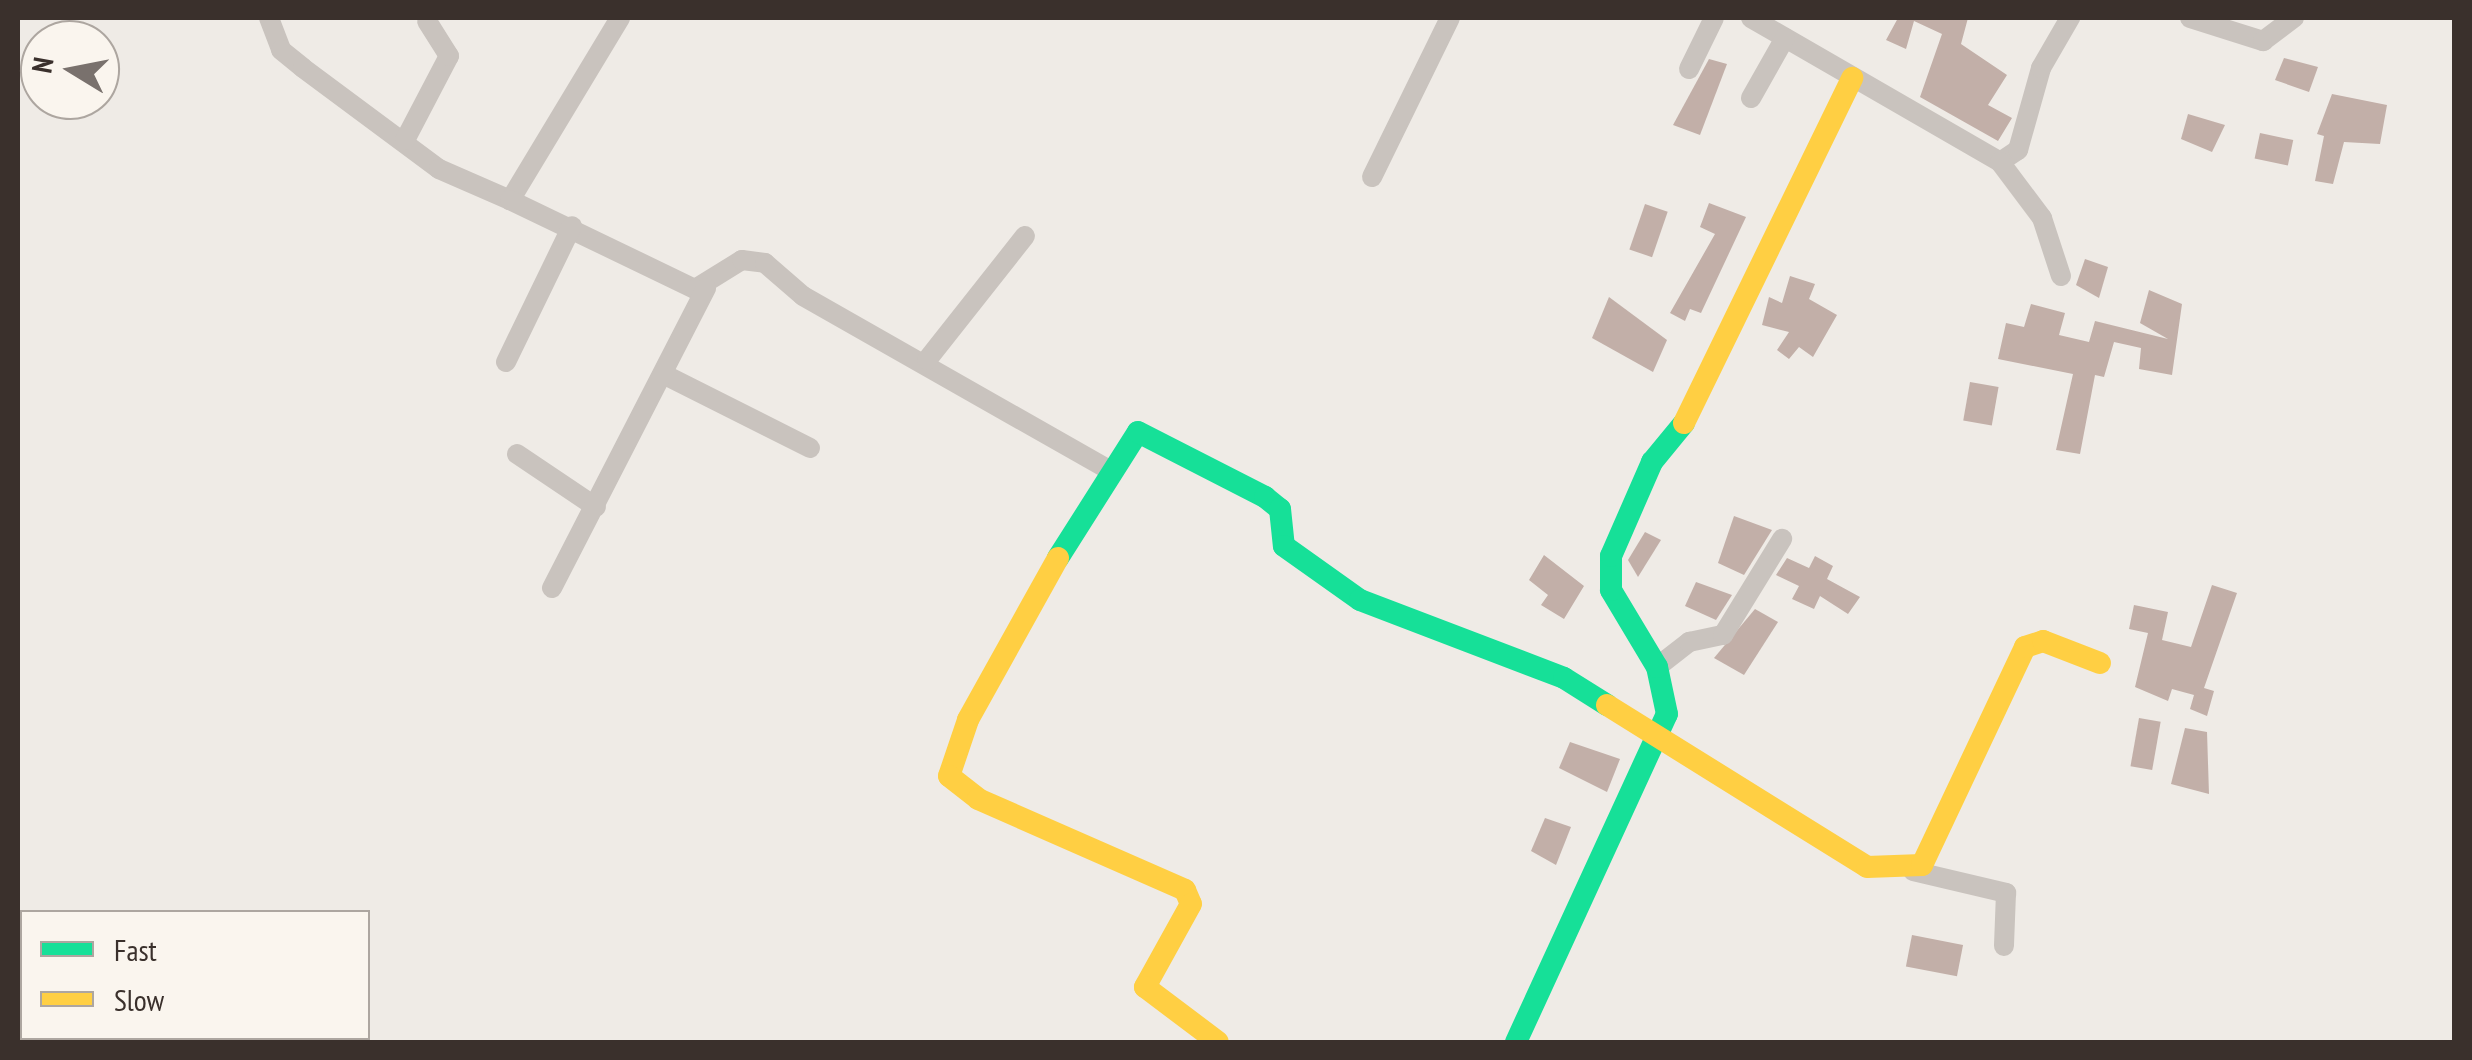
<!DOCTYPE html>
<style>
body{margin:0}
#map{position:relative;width:2472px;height:1060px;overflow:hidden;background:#efebe6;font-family:"PT Sans Narrow",sans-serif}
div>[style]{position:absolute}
.building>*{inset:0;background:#c2afa8;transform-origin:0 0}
.street>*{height:20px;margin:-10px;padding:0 10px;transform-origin:10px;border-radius:10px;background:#c9c3be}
.fast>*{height:22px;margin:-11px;padding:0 11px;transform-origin:11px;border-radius:11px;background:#16e098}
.slow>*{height:22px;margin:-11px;padding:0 11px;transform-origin:11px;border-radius:11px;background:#ffcf43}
span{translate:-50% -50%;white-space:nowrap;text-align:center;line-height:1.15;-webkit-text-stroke:10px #faf5ee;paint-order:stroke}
.frame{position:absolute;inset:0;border:20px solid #3a302c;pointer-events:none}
.legend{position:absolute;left:20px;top:910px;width:350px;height:130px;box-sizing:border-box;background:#faf5ee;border:2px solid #ada6a0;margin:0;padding:12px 18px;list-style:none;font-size:30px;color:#3a302c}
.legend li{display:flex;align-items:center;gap:20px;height:50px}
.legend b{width:50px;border:2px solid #ada6a0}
.north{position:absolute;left:20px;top:20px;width:100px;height:100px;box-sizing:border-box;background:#faf5ee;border:2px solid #ada6a0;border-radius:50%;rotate:280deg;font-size:28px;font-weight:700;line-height:40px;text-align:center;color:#3a302c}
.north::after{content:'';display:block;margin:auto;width:35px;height:45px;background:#79716d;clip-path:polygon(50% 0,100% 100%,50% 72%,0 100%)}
</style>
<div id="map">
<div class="building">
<div style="clip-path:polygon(1898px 18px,1968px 18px,1961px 44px,2007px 75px,1988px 105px,2012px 118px,1998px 141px,1920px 97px,1942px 34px,1914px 21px,1906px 49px,1886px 40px)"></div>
<div style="clip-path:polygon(2284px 58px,2318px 67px,2309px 92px,2275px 80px)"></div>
<div style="clip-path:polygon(1709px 59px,1727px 64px,1700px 135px,1673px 125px)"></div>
<div style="clip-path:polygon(2332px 94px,2387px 105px,2380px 144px,2344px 142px,2333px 184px,2315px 181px,2324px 136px,2317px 134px)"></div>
<div style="clip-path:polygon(2188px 114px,2225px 125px,2212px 152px,2181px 139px)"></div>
<div style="left:2260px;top:133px;width:34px;height:26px;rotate:12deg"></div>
<div style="clip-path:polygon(1709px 203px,1746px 217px,1701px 313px,1690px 309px,1685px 321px,1670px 313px,1715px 234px,1700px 227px)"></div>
<div style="left:1645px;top:204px;width:24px;height:48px;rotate:19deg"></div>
<div style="clip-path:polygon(2085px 259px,2108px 267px,2099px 298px,2076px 285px)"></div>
<div style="clip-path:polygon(1790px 276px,1815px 284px,1809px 299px,1837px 315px,1813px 357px,1799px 347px,1789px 359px,1777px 350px,1789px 332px,1762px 325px,1769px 297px,1782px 303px)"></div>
<div style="clip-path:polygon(2149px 290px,2182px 304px,2172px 375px,2139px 369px,2141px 348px,2114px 342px,2104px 377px,2095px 375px,2080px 454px,2056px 450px,2073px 374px,1998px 359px,2006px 323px,2024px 327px,2031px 304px,2065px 313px,2059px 335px,2089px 342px,2095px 321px,2168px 339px,2140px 323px)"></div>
<div style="clip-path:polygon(1609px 297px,1667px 340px,1653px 372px,1592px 338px)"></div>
<div style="left:1970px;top:382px;width:29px;height:39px;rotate:10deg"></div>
<div style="clip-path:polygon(1734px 516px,1772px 530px,1744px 575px,1718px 563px)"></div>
<div style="clip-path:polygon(1645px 532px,1661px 540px,1638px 577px,1628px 560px)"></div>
<div style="clip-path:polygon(1544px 555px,1584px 586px,1564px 619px,1541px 605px,1548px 595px,1529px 580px)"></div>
<div style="clip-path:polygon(1815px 556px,1833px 566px,1827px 579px,1860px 597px,1848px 614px,1820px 596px,1814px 609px,1792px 599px,1799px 586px,1776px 575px,1787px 558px,1809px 568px)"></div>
<div style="clip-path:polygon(1696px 582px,1732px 595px,1716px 620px,1685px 606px)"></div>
<div style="clip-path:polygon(2212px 585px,2237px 593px,2204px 688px,2214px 691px,2207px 716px,2190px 709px,2194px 695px,2172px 689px,2168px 701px,2135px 687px,2148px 633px,2129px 629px,2134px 605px,2168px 612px,2162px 640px,2191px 647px)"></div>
<div style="clip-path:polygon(1755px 609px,1778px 622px,1744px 675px,1714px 658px)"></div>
<div style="left:2139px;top:718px;width:22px;height:49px;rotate:10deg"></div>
<div style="clip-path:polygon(2185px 728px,2207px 732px,2209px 794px,2171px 784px)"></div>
<div style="clip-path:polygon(1570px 742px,1620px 759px,1607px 792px,1559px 768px)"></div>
<div style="clip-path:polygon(1545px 818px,1571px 827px,1556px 865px,1531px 851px)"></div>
<div style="left:1912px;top:935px;width:52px;height:32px;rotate:11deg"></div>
</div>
<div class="street">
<div style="left:269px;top:18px;width:34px;rotate:69deg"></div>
<div style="left:281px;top:50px;width:28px;rotate:39deg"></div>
<div style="left:303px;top:68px;width:169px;rotate:36.6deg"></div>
<div style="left:439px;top:169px;width:77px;rotate:23.6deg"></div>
<div style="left:620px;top:18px;width:213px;rotate:121.1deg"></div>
<div style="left:510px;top:200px;width:205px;rotate:25.7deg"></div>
<div style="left:695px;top:289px;width:55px;rotate:-31.7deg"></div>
<div style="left:742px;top:260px;width:23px;rotate:7deg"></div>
<div style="left:765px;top:263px;width:50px;rotate:41deg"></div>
<div style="left:803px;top:296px;width:350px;rotate:29.6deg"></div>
<div style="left:1751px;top:18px;width:288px;rotate:30deg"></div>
<div style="left:2000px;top:162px;width:22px;rotate:-34deg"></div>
<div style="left:2018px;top:150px;width:85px;rotate:-74.3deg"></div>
<div style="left:2041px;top:68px;width:58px;rotate:-59.9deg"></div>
<div style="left:2190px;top:18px;width:77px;rotate:17.5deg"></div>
<div style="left:2263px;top:41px;width:39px;rotate:-37deg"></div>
<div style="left:1689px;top:69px;width:57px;rotate:-63.9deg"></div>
<div style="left:1751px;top:98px;width:69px;rotate:-60.5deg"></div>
<div style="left:405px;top:140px;width:95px;rotate:-62.4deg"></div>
<div style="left:449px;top:56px;width:41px;rotate:-122.2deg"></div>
<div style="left:2000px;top:162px;width:70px;rotate:53.1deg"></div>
<div style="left:2042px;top:218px;width:61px;rotate:71.9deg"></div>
<div style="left:1372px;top:177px;width:177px;rotate:-63.9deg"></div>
<div style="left:927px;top:360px;width:158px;rotate:-51.7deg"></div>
<div style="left:506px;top:362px;width:151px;rotate:-64.1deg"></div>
<div style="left:667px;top:376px;width:160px;rotate:26.7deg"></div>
<div style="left:517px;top:454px;width:95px;rotate:33.9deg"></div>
<div style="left:552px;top:588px;width:337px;rotate:-62.8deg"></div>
<div style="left:1657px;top:667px;width:41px;rotate:-38deg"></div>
<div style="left:1689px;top:642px;width:35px;rotate:-12deg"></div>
<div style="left:1723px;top:635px;width:113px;rotate:-58.4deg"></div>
<div style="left:1913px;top:871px;width:96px;rotate:13.3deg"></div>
<div style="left:2006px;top:893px;width:53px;rotate:92.2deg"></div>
</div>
<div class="fast">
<div style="left:1058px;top:558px;width:149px;rotate:-57.6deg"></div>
<div style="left:1138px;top:432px;width:143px;rotate:27.1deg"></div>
<div style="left:1265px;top:497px;width:19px;rotate:39deg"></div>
<div style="left:1280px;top:509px;width:37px;rotate:84deg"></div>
<div style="left:1284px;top:546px;width:93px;rotate:35.4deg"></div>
<div style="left:1360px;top:600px;width:218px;rotate:20.9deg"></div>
<div style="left:1564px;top:678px;width:51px;rotate:32.1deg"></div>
<div style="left:1516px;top:1042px;width:361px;rotate:-65.3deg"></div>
<div style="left:1667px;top:714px;width:48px;rotate:-102deg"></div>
<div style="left:1657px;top:667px;width:90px;rotate:-120.9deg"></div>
<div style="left:1611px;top:590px;width:34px;rotate:-90deg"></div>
<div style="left:1611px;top:556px;width:103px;rotate:-66.4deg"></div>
<div style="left:1652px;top:462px;width:50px;rotate:-50.6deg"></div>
</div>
<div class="slow">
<div style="left:1684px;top:423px;width:384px;rotate:-64deg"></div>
<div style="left:1058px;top:558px;width:185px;rotate:119.1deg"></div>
<div style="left:968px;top:720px;width:59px;rotate:108.7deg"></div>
<div style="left:949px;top:776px;width:37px;rotate:38deg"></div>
<div style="left:978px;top:799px;width:226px;rotate:23.7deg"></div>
<div style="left:1185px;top:890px;width:15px;rotate:67deg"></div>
<div style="left:1191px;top:904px;width:95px;rotate:119deg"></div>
<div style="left:1145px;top:987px;width:91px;rotate:37deg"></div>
<div style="left:1607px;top:705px;width:306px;rotate:31.9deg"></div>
<div style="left:1867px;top:867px;width:55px;rotate:-2.1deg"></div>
<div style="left:1922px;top:865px;width:241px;rotate:-64.7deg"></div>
<div style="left:2025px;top:647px;width:19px;rotate:-18deg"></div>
<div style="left:2043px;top:641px;width:61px;rotate:21.1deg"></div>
</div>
<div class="frame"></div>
<ul class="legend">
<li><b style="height:12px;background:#16e098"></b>Fast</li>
<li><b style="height:12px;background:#ffcf43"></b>Slow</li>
</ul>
<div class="north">N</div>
</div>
